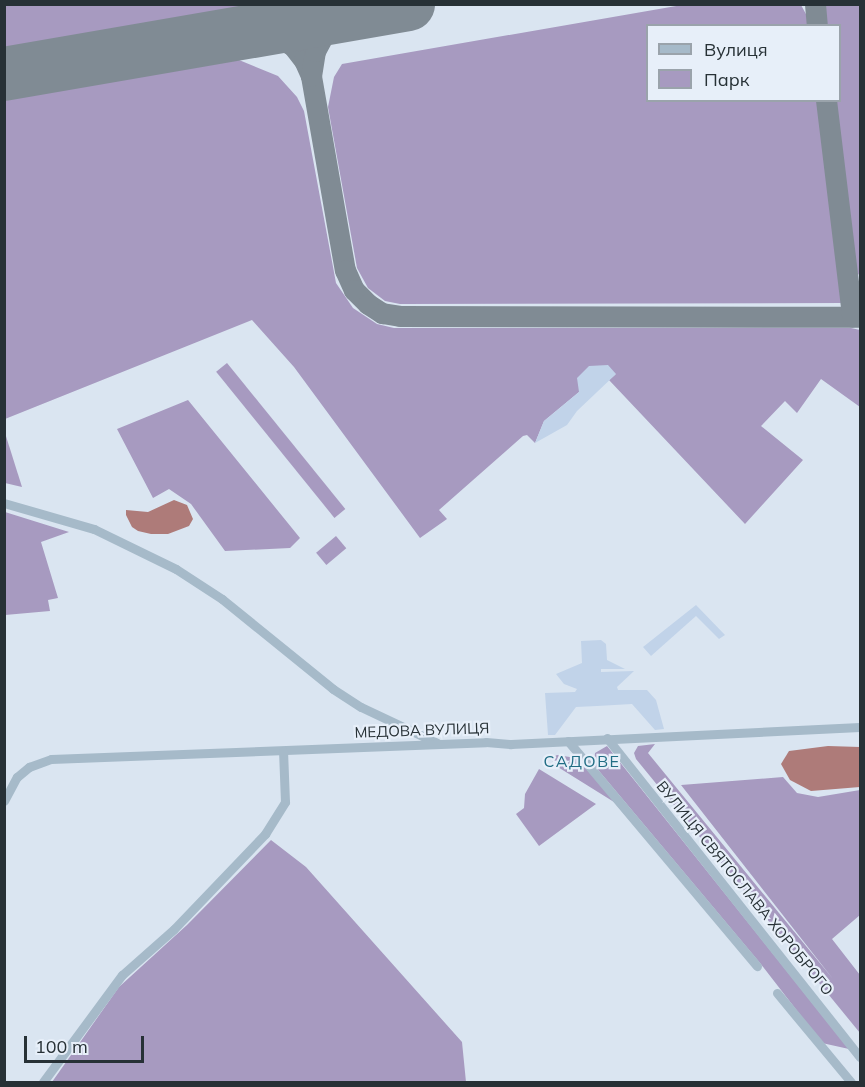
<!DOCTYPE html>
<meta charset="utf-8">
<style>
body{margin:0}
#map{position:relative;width:865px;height:1087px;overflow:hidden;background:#dae5f1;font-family:Mulish,sans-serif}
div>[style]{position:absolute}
.green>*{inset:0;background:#a79ac0;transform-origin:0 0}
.plaza>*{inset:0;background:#c1d3e9}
.water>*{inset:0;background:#ae7b79}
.taxiway>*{height:21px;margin:-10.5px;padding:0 10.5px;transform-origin:10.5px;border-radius:10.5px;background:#808b94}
.runway>*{height:54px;margin:-27px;padding:0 27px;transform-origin:27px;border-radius:27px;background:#808b94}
.minor>*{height:9px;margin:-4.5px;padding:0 4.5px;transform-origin:4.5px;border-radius:4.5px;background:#a6bac9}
span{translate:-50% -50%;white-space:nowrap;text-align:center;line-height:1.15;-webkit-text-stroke:4.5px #e7eff9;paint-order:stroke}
.street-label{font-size:15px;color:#273136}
.neighbourhood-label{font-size:16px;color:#216d84;letter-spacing:1.5px}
.frame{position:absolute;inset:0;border:6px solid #273136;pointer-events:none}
.legend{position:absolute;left:646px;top:24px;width:195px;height:78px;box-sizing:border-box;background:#e7eff9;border:2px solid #9aa3ab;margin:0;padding:8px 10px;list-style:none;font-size:18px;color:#273136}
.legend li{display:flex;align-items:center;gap:12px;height:30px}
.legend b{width:30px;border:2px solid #9aa3ab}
.scale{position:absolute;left:24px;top:1036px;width:120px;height:27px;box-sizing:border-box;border:3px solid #273136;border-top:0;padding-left:8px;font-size:18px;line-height:21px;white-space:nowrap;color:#273136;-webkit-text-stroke:4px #e7eff9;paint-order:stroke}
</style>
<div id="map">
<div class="green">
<div style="clip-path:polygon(5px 4px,258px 4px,258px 5px,5px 48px)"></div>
<div style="clip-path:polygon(682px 5px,801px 5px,807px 16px,808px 25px,648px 26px,648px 100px,818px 101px,842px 303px,400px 304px,385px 301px,368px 288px,357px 268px,328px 107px,334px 77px,342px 64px)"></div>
<div style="clip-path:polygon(826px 5px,860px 5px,860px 277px,856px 270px,835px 101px,840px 100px,840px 26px,826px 25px)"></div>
<div style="clip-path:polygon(239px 60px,278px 76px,297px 97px,304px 111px,336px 283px,353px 308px,377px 324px,394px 328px,851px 328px,860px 330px,860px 407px,821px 379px,797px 413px,785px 401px,761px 426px,803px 460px,745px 524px,609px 380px,616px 374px,579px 392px,544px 421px,535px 443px,527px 435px,523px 436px,439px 510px,447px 519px,420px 538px,294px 367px,252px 320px,5px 419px,5px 100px)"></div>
<div style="left:227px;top:363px;width:188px;height:14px;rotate:51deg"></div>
<div style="clip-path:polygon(188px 400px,300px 538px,290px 548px,225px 551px,191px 504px,169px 489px,153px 498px,117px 429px)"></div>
<div style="clip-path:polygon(4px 433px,5px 433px,22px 487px,5px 483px)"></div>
<div style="clip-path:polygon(5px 512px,69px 532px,41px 542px,58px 598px,48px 600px,50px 611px,5px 615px)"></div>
<div style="left:336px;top:536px;width:16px;height:26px;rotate:50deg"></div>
<div style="clip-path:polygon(655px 744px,648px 753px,833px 979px,681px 785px,783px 777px,797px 793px,818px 797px,860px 790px,860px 915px,832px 939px,860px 975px,860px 1033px,636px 759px,634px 753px,638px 746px)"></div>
<div style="clip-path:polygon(607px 746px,849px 1049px,822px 1043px,760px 963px,594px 765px,595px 753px)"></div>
<div style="clip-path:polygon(557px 755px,576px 758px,585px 763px,632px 823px,614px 802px,553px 764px,552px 758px)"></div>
<div style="clip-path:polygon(539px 769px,596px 804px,539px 846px,516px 814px,524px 808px,525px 794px)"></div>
<div style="clip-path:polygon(271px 840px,306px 867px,462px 1042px,466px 1082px,52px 1082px,119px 987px,187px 925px)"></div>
</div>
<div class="plaza">
<div style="clip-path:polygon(608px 365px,616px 374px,577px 411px,567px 425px,535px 443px,544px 421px,579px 392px,577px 378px,589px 366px)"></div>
<div style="clip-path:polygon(696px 605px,725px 635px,719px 639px,696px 616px,651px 656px,643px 647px)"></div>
<div style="clip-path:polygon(601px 640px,606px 644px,607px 660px,625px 669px,601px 669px,601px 672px,634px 671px,617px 687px,618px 690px,647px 690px,656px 700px,664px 729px,655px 730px,632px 704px,597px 706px,576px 707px,555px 735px,548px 735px,545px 693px,575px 692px,577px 689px,564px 684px,556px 674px,582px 663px,581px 641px)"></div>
</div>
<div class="water">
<div style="clip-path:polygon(174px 500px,187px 505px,193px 519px,189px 526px,168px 534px,151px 534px,138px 531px,132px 527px,126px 515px,126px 510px,148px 512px)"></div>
<div style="clip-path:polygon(828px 746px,860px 747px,860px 787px,811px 791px,790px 780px,781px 764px,789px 751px)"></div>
</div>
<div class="taxiway">
<div style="left:815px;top:4px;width:22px;rotate:85deg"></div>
<div style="left:231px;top:35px;width:23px;rotate:-7deg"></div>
<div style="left:254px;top:32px;width:20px;rotate:9deg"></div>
<div style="left:274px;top:35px;width:22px;rotate:30deg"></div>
<div style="left:293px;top:46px;width:18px;rotate:52deg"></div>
<div style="left:304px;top:60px;width:17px;rotate:66deg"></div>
<div style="left:311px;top:76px;width:197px;rotate:80.1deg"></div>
<div style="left:345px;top:270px;width:22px;rotate:66deg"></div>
<div style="left:354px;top:290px;width:20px;rotate:45deg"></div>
<div style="left:368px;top:304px;width:17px;rotate:33deg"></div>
<div style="left:382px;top:313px;width:18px;rotate:9deg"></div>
<div style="left:400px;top:316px;width:460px;rotate:0.1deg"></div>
<div style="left:4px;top:74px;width:2px"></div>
<div style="left:311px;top:76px;width:25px;rotate:-81deg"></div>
<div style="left:315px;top:51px;width:21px;rotate:-62deg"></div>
<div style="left:325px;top:32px;width:24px;rotate:-36deg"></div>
<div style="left:344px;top:18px;width:15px;rotate:-20deg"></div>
<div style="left:826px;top:100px;width:218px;rotate:83.1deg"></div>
</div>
<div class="runway">
<div style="left:4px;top:74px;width:410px;rotate:-9.8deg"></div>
</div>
<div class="minor">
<div style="left:4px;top:503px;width:94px;rotate:16.1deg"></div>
<div style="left:94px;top:529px;width:91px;rotate:26deg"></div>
<div style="left:176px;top:569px;width:55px;rotate:33.1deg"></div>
<div style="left:222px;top:599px;width:143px;rotate:39deg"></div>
<div style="left:333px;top:689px;width:33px;rotate:33deg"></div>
<div style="left:361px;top:707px;width:84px;rotate:25.3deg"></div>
<div style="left:607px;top:738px;width:407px;rotate:51.6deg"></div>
<div style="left:568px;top:741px;width:294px;rotate:50deg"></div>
<div style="left:4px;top:801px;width:27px;rotate:-62deg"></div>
<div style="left:17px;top:777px;width:16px;rotate:-40deg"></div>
<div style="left:29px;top:767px;width:23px;rotate:-20deg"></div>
<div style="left:51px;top:759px;width:435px;rotate:-2.2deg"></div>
<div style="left:486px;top:742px;width:25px;rotate:5deg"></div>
<div style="left:511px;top:744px;width:349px;rotate:-2.8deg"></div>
<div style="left:777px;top:993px;width:116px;rotate:50.3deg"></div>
<div style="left:43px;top:1082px;width:133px;rotate:-53.6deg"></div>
<div style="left:122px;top:975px;width:69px;rotate:-41.5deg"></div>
<div style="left:174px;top:929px;width:132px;rotate:-46.2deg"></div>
<div style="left:265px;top:834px;width:38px;rotate:-58deg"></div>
<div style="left:285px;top:802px;width:51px;rotate:-92.2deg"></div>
</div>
<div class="street-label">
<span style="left:422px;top:730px;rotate:-2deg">МЕДОВА ВУЛИЦЯ</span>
<span style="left:745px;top:888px;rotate:51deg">ВУЛИЦЯ СВЯТОСЛАВА ХОРОБРОГО</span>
</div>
<div class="neighbourhood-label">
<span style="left:582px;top:761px">САДОВЕ</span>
</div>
<div class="frame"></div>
<ul class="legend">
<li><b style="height:8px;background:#a6bac9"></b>Вулиця</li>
<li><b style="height:16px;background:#a79ac0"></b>Парк</li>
</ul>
<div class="scale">100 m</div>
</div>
